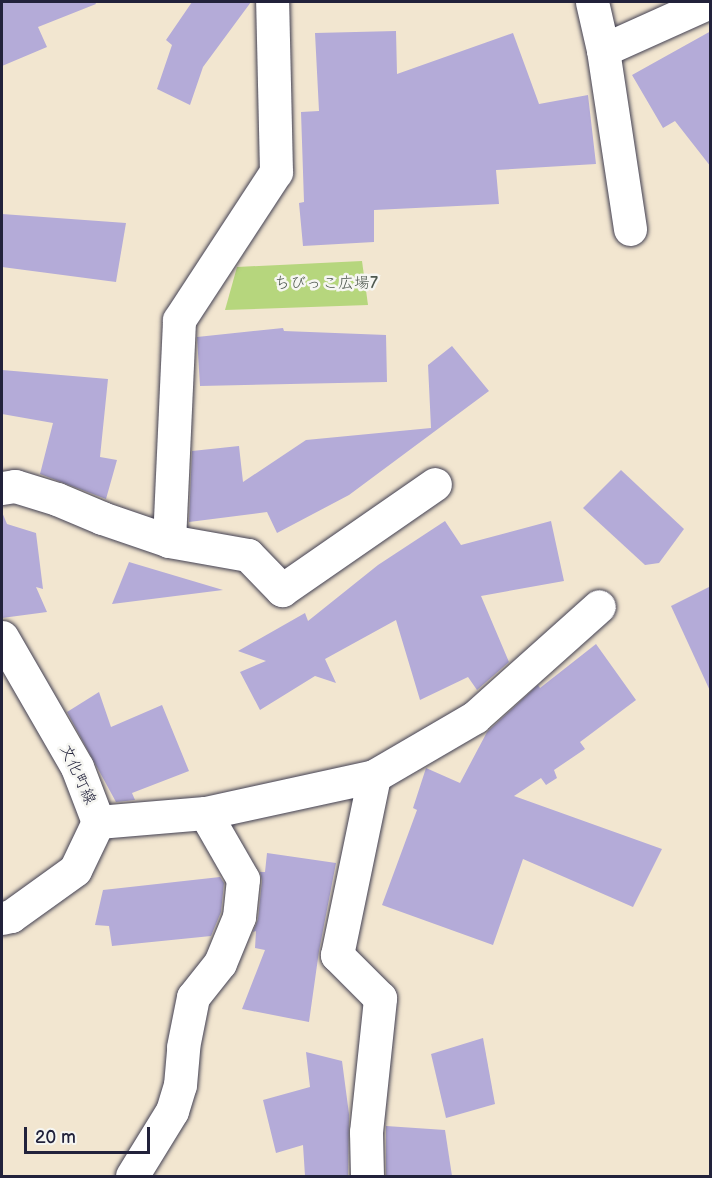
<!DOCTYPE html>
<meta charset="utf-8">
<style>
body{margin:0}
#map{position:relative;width:712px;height:1178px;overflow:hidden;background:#f2e6d0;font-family:"Balsamiq Sans","Klee One",sans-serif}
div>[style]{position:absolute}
.green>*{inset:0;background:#b6d67d}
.building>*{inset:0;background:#b4abd8}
.roads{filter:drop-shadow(0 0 2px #413f51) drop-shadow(0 0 2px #413f51)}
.street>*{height:33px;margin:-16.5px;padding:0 16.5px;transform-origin:16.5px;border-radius:16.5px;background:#fff}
.secondary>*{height:33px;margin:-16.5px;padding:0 16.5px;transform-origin:16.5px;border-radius:16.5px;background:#fff}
span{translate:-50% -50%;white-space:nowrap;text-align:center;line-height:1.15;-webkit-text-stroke:5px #f6f6f2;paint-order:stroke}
.park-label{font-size:16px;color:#4e584f}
.street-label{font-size:16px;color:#22223b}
.frame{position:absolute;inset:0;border:3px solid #22223b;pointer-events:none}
.scale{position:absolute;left:24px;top:1127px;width:126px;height:27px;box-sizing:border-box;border:3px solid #22223b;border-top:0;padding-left:8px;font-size:18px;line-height:21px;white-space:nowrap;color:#22223b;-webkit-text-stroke:4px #f6f6f2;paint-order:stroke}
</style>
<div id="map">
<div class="green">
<div style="clip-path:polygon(362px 261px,368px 305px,225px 310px,237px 267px)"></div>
</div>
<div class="building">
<div style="clip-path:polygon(2px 2px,95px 2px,96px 4px,38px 27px,47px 47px,2px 66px)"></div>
<div style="clip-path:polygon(192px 2px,251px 2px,203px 67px,190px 105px,157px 89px,172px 45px,166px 40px)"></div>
<div style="clip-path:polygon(396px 31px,397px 74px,513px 33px,539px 104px,588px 95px,596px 164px,496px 170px,499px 204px,374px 210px,374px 242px,303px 246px,299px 203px,304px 202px,301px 112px,319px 111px,315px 33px)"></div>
<div style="clip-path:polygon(711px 31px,711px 167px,675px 121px,663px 128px,632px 75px)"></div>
<div style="clip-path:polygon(2px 214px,126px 223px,116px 282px,2px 267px)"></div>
<div style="clip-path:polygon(283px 328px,284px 331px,386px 335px,387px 382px,200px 386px,197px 337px)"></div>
<div style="clip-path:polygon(452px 346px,489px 391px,349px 495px,277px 533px,267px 512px,189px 522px,192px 451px,239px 446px,243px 482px,306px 440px,431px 428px,428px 365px)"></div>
<div style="clip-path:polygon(2px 370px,108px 379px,100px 457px,117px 460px,106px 499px,40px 474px,53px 423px,2px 414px)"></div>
<div style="clip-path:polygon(621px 470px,684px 529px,659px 563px,645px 565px,583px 508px)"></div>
<div style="clip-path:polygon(2px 512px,7px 524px,36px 533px,43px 589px,36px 587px,47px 612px,2px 618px)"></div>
<div style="clip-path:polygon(445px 521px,461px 545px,551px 521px,564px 581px,481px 596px,509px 662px,477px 690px,468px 677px,420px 700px,396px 620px,325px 659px,336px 683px,315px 676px,260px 710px,240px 672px,266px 661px,238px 651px,305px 613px,308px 621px,378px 565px)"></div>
<div style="clip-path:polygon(129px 562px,223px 590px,112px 604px)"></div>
<div style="clip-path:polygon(711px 586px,711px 693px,671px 606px)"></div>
<div style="clip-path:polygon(596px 644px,636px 700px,580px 742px,585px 749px,554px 770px,557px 778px,546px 785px,541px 778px,514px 796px,662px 849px,633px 907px,523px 859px,493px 945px,382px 905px,417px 810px,413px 808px,426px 768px,460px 783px,487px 732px,538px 685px,540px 688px)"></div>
<div style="clip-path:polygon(99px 692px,111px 727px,162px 705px,189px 771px,132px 793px,135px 800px,116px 802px,67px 712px)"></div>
<div style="clip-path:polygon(267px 853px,336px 863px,319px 951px,309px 1022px,242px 1009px,265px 950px,255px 948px,256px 931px,253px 932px,258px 919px,262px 881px,260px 872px,265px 872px)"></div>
<div style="clip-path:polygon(220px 877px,224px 883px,221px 912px,211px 936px,112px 946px,109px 926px,95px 925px,103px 890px)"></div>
<div style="clip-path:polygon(483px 1038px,495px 1104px,446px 1118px,431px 1054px)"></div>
<div style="clip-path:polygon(306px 1052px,342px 1061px,349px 1114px,348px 1176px,305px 1176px,303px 1145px,276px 1153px,263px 1100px,310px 1087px)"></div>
<div style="clip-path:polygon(386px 1126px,445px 1130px,452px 1176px,386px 1176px)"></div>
</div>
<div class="roads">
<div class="street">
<div style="left:592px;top:2px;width:49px;rotate:77.1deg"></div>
<div style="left:603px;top:50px;width:181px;rotate:81.4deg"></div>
<div style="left:603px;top:50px;width:117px;rotate:-24.2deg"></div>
<div style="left:2px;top:488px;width:13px;rotate:-9deg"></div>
<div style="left:15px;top:486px;width:44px;rotate:17.2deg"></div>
<div style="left:57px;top:499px;width:49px;rotate:22.9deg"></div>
<div style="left:102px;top:518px;width:71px;rotate:18.9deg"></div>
<div style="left:169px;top:541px;width:221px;rotate:-87.4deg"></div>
<div style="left:179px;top:320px;width:177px;rotate:-56.8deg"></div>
<div style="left:276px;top:172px;width:170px;rotate:-91.3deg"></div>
<div style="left:169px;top:541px;width:80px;rotate:10deg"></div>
<div style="left:248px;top:555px;width:49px;rotate:45.8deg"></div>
<div style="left:282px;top:590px;width:186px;rotate:-34.7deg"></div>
<div style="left:98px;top:822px;width:107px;rotate:-4.8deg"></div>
<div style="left:205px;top:813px;width:173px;rotate:-12.3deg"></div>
<div style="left:374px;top:776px;width:117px;rotate:-30.3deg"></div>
<div style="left:475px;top:717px;width:166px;rotate:-41.8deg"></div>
<div style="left:132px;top:1176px;width:76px;rotate:-58.4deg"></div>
<div style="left:172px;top:1111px;width:27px;rotate:-73deg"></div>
<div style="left:180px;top:1085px;width:38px;rotate:-85deg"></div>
<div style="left:183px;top:1047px;width:51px;rotate:-78.7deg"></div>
<div style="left:193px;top:997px;width:43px;rotate:-51.5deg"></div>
<div style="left:220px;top:963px;width:50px;rotate:-67.6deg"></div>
<div style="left:239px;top:917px;width:38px;rotate:-84deg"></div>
<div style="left:243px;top:879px;width:76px;rotate:-119.9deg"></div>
<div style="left:367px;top:1176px;width:44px;rotate:-91.3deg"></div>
<div style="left:366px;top:1132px;width:135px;rotate:-84deg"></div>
<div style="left:380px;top:998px;width:61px;rotate:-135deg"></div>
<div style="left:337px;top:955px;width:183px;rotate:-78.3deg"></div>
</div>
<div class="secondary">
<div style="left:2px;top:637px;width:150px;rotate:60deg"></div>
<div style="left:77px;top:767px;width:59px;rotate:69.1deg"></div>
<div style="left:98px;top:822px;width:53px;rotate:115.6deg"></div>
<div style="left:75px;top:870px;width:79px;rotate:144.3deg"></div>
<div style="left:11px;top:916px;width:9px;rotate:167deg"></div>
</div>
</div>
<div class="park-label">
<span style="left:326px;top:284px">ちびっこ広場7</span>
</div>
<div class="street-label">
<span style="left:77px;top:775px;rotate:65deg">文化町線</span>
</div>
<div class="frame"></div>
<div class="scale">20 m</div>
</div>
